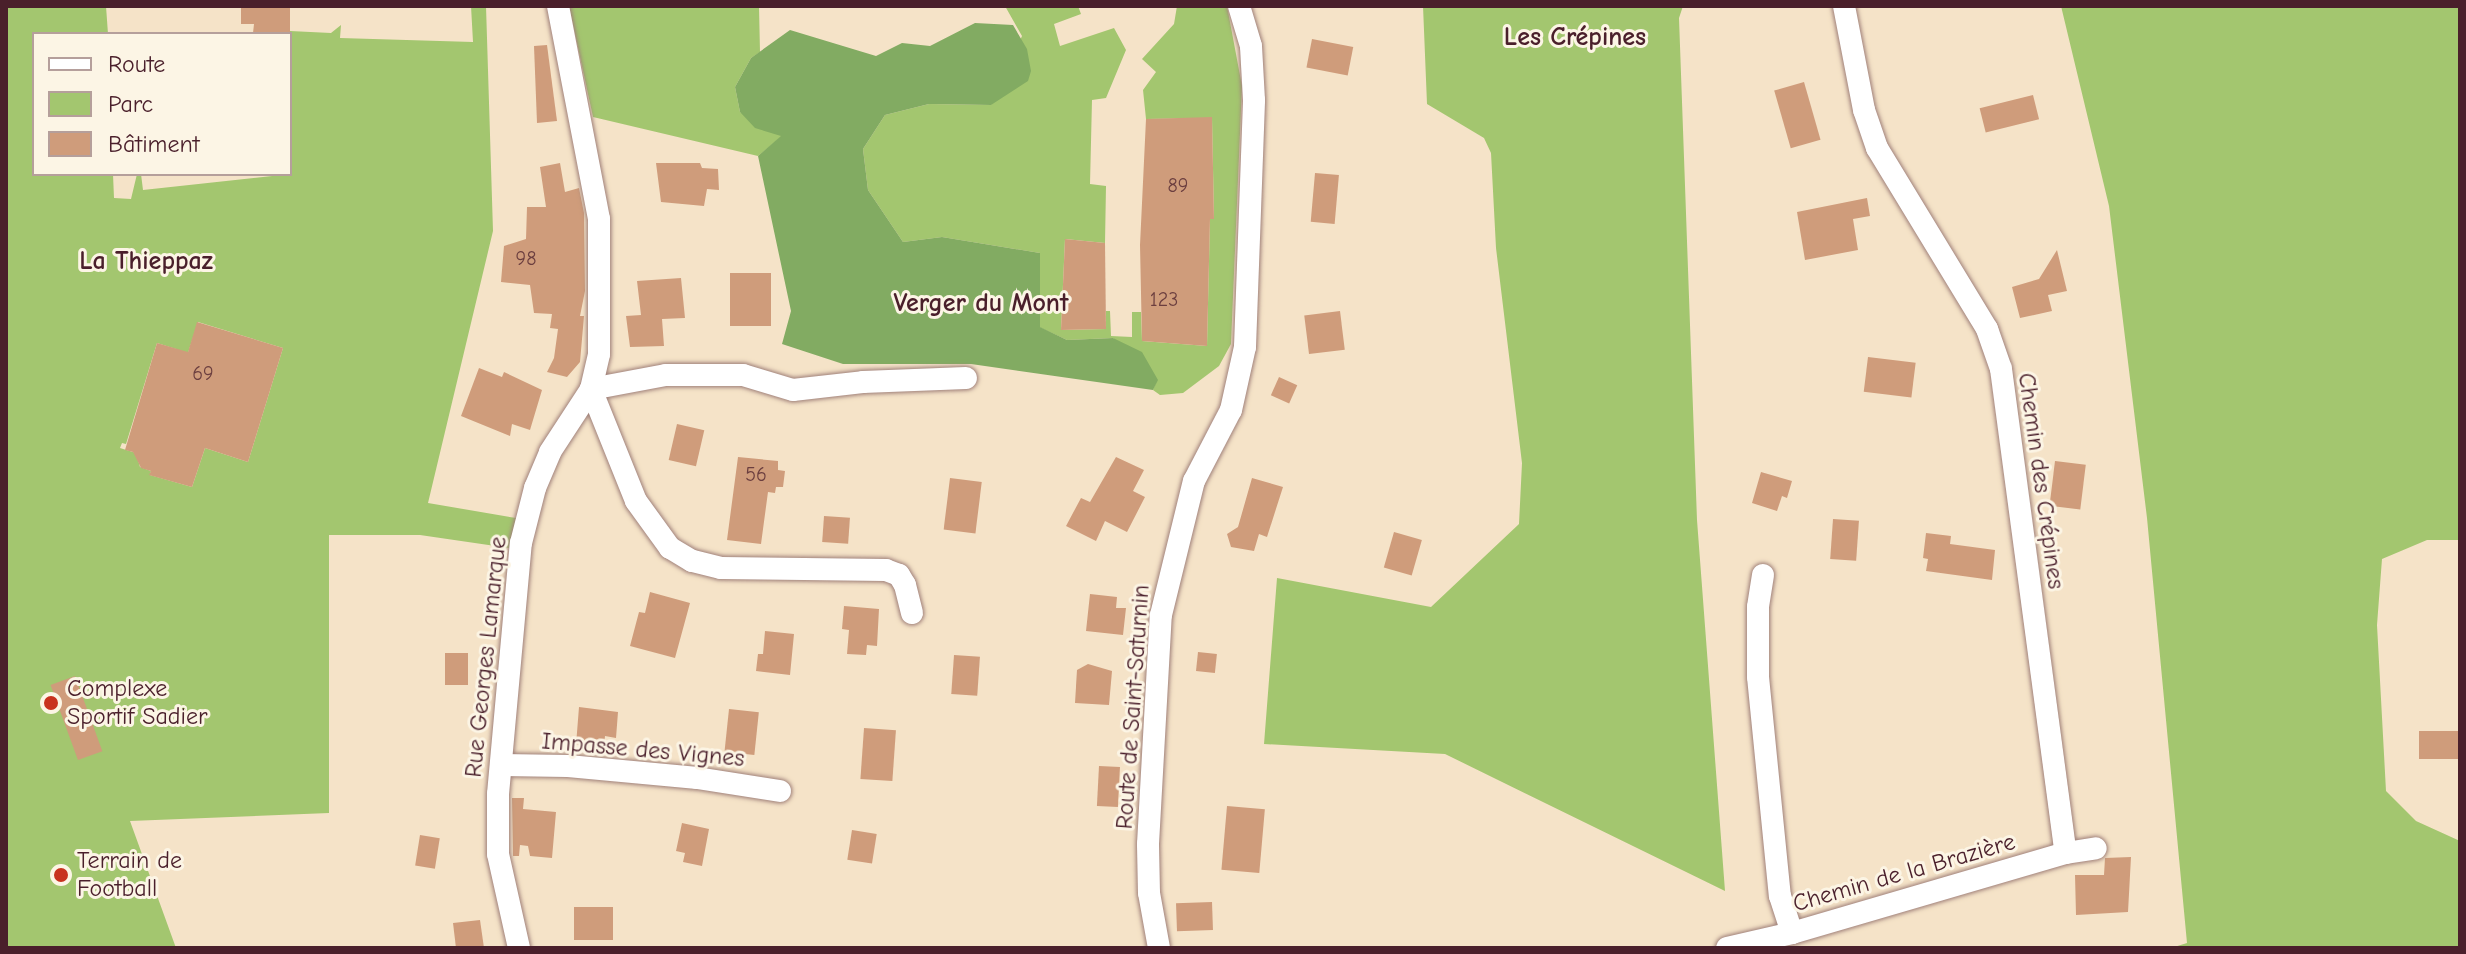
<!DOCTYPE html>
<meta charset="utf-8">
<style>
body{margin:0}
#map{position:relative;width:2466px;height:954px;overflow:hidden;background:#f5e3c8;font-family:"Comic Neue",sans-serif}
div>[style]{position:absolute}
.green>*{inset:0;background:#a3c66f}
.forest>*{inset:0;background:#82ab62}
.building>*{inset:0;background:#cf9c7b;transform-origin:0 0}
.roads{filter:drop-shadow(0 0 2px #a0817a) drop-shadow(0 0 2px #a0817a)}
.street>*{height:22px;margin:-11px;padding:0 11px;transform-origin:11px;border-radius:11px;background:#fff}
.dots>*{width:22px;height:22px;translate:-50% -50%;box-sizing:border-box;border:4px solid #fcf5e5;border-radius:50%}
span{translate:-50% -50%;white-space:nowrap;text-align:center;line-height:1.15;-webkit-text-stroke:6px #fcf5e5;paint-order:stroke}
.number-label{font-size:20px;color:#6b3e3f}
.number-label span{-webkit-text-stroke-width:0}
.street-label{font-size:24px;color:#4a1f2b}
.poi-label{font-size:24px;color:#4a1f2b}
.left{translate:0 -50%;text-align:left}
.neighbourhood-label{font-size:26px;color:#4a1f2b;font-weight:700}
.frame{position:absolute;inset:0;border:8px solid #4a1f2b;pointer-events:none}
.legend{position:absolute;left:32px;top:32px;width:260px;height:144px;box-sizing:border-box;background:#fcf5e5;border:2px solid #b59f9b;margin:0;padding:10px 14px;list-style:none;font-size:24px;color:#4a1f2b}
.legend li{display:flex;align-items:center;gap:16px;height:40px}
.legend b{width:40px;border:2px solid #b59f9b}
</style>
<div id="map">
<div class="green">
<div style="clip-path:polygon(evenodd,6px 6px,106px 6px,108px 34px,34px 34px,34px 174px,113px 174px,114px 198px,131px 199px,137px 174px,141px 174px,143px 190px,290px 174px,290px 31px,331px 33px,341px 25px,340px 38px,473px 42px,471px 6px,486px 6px,493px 231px,428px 503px,516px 518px,509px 548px,420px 535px,329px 535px,329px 813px,130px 821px,176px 948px,6px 948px,6px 6px,198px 322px,283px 348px,248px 462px,205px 448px,192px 487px,150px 475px,151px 471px,140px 467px,136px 453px,120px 448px,122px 443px,126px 444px,157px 343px,176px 349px,186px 359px,198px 322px)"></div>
<div style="clip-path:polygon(569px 6px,759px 6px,760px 52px,751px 58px,735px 87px,740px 112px,782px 136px,758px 156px,593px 117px)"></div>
<div style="clip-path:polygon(1005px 6px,1078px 6px,1081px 14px,1054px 24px,1060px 46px,1114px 28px,1126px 50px,1106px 98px,1092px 100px,1090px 184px,1106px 186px,1105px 243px,1065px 239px,1061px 330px,1106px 329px,1106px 311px,1110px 311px,1111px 336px,1132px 337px,1132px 312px,1141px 312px,1142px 341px,1207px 346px,1210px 219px,1214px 218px,1212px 118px,1146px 119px,1143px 90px,1156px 72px,1142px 59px,1174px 24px,1177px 6px,1227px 6px,1242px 86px,1231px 344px,1219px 366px,1183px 393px,1160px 395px,1153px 390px,1157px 380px,1113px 338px,1067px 340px,1039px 327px,1040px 253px,942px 237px,903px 242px,868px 190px,863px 149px,885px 115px,929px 104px,991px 105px,1022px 36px)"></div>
<div style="clip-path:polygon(1423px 6px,1683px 6px,1679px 18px,1697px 520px,1725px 891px,1445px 754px,1264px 744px,1277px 578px,1431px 607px,1519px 524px,1522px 463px,1496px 248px,1491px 153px,1484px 138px,1427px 104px)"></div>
<div style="clip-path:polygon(2061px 6px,2460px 6px,2460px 540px,2427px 540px,2382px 559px,2377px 625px,2386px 791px,2416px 821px,2460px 841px,2460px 948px,2171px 948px,2187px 943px,2147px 518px,2109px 206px)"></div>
</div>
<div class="forest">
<div style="clip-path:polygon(975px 23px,1013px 25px,1027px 49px,1031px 71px,1028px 81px,991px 105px,929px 104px,885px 115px,863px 149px,868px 190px,903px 242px,942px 237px,1040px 253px,1040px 327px,1067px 340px,1113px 338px,1142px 352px,1158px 380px,1153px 390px,971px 364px,843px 364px,782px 344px,791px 311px,758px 156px,781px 136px,755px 128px,740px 112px,735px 87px,751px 58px,790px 30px,876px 56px,902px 43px,930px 46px)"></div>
</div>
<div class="building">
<div style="clip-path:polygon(241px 6px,290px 6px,290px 34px,253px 33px,254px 24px,241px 24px)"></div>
<div style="left:1312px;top:39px;width:42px;height:29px;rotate:11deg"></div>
<div style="clip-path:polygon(547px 45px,557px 121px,537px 123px,534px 46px)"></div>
<div style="left:1804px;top:82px;width:60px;height:31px;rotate:74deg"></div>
<div style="left:2033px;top:95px;width:25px;height:55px;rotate:76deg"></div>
<div style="clip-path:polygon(1212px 117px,1214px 219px,1210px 219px,1207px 346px,1142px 341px,1140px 245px,1146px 119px)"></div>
<div style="clip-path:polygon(560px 163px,565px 192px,579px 188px,584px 213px,585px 291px,580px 316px,584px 316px,580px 362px,567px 377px,547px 372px,554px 358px,558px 329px,550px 328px,552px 314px,534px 313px,530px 285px,501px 282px,504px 246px,526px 239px,527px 207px,546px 207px,540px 167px)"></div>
<div style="clip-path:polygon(656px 163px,700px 163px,702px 168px,718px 169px,719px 190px,707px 189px,704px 206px,661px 202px)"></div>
<div style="left:1315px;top:173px;width:24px;height:49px;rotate:5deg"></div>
<div style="clip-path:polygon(1867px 198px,1870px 216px,1853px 219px,1858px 250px,1805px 260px,1797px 212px)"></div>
<div style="clip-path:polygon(1065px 239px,1105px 243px,1106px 329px,1061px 330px)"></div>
<div style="clip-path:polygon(2057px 250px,2067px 291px,2048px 295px,2052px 311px,2020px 318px,2012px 287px,2039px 279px)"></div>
<div style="left:730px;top:273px;width:41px;height:53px"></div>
<div style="clip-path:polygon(681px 278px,685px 318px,662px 319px,664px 346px,630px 347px,626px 316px,641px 315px,637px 281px)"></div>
<div style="left:1340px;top:311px;width:39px;height:36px;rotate:83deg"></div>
<div style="clip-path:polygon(197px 322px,283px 348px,248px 462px,205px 448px,192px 487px,149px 475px,151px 471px,141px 468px,133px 452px,125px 450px,157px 343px,188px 352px)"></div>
<div style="left:1868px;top:357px;width:48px;height:35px;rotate:7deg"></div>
<div style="clip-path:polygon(479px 368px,502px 377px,504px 372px,542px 390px,530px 430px,512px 424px,510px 436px,461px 416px)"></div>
<div style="left:1279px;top:377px;width:20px;height:20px;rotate:24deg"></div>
<div style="left:677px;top:424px;width:28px;height:37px;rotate:13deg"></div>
<div style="clip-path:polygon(738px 457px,778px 461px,778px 470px,785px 471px,783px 487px,776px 487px,775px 493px,768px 492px,761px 544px,727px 540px)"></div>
<div style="clip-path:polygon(1116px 457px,1144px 470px,1133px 491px,1145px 497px,1127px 532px,1105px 521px,1096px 541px,1066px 526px,1081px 498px,1090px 502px)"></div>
<div style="left:2055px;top:461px;width:31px;height:45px;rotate:7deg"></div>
<div style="clip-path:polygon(1761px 472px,1792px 481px,1787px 498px,1782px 496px,1777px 511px,1752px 503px)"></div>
<div style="left:950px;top:478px;width:32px;height:52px;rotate:7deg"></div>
<div style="clip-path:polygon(1252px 478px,1283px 487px,1267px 537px,1259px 534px,1254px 551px,1231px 547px,1227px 534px,1238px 527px)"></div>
<div style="left:824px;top:516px;width:26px;height:26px;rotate:4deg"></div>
<div style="left:1833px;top:519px;width:26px;height:40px;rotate:4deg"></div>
<div style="left:1394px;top:532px;width:29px;height:37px;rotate:16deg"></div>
<div style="clip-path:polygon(1926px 533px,1951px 536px,1950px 544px,1995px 550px,1992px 580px,1926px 571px,1928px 559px,1923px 558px)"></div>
<div style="clip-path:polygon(650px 592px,690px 603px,675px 658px,630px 646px,639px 612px,645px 613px)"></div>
<div style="clip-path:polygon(1090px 594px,1117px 597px,1116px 608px,1126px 608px,1123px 635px,1086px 631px)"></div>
<div style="clip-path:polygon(844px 606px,879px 609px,877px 646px,867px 645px,866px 655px,847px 654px,849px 630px,842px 629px)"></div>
<div style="clip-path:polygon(765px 631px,794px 634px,790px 675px,756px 671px,758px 654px,763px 654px)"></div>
<div style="left:1198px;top:652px;width:19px;height:19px;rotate:6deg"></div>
<div style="left:445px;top:653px;width:23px;height:32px"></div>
<div style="left:954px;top:655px;width:26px;height:39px;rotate:4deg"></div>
<div style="clip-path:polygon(1088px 664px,1112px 671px,1109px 705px,1075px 703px,1077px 670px)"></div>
<div style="left:75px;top:676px;width:80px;height:26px;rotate:70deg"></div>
<div style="clip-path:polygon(579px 707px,618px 712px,616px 738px,605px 736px,604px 747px,576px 745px)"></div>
<div style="left:729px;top:709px;width:30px;height:43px;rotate:6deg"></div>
<div style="left:864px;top:728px;width:32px;height:51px;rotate:4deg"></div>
<div style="left:2460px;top:731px;width:28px;height:41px;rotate:90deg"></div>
<div style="left:1099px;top:766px;width:21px;height:40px;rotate:3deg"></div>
<div style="clip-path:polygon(512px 798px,524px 798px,523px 809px,556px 812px,552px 858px,530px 856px,528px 846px,520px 845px,519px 856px,513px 856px)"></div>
<div style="left:1227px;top:806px;width:38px;height:64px;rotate:5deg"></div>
<div style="clip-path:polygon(682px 823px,709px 829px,702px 866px,683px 862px,685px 853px,676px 851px)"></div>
<div style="left:852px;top:830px;width:25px;height:30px;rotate:9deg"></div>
<div style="left:420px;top:835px;width:20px;height:31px;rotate:9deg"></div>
<div style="clip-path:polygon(2131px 857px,2128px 912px,2076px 915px,2075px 875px,2104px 875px,2105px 858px)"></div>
<div style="left:1212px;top:902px;width:28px;height:36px;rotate:88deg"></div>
<div style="left:574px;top:907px;width:39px;height:33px"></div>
<div style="clip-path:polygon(480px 920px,484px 948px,456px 948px,453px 923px)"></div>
</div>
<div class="roads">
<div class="street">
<div style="left:1844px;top:6px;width:106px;rotate:79.1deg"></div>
<div style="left:1864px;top:110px;width:40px;rotate:71.1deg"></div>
<div style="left:1877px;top:148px;width:212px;rotate:58.7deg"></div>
<div style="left:1987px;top:329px;width:42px;rotate:70.7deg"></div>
<div style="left:2001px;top:369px;width:488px;rotate:82.4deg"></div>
<div style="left:1763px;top:575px;width:32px;rotate:99deg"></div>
<div style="left:1758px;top:607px;width:70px;rotate:90deg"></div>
<div style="left:1758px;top:677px;width:220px;rotate:84.3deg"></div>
<div style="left:1780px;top:896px;width:39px;rotate:72deg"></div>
<div style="left:912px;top:613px;width:29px;rotate:-104deg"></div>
<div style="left:905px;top:585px;width:12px;rotate:-121deg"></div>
<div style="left:899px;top:575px;width:14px;rotate:-159deg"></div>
<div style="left:886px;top:570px;width:165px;rotate:-179.3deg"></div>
<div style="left:721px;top:568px;width:30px;rotate:-166deg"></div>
<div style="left:692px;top:561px;width:26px;rotate:-149deg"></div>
<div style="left:670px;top:548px;width:58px;rotate:-125.9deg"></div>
<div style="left:636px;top:501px;width:121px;rotate:-111.9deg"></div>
<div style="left:591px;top:389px;width:76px;rotate:-10.6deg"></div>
<div style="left:666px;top:375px;width:77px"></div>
<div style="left:743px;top:375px;width:52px;rotate:16.7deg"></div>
<div style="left:793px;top:390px;width:70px;rotate:-6.5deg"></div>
<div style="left:863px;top:382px;width:103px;rotate:-2.2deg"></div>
<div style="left:501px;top:765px;width:67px;rotate:0.9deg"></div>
<div style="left:568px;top:766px;width:130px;rotate:5.3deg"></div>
<div style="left:697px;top:778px;width:84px;rotate:8.9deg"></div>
<div style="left:519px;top:948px;width:96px;rotate:-102.6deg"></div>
<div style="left:498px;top:854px;width:60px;rotate:-90deg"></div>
<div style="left:498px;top:794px;width:252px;rotate:-84.8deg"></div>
<div style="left:521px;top:543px;width:57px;rotate:-75.7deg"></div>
<div style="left:535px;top:488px;width:39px;rotate:-67deg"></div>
<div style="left:550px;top:452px;width:75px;rotate:-56.9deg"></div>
<div style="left:591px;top:389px;width:36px;rotate:-77deg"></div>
<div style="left:599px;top:354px;width:135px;rotate:-90deg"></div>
<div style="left:599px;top:219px;width:217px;rotate:-100.9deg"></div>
<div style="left:1159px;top:948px;width:56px;rotate:-100.3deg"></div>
<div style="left:1149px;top:893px;width:49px;rotate:-91.2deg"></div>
<div style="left:1148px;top:844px;width:229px;rotate:-86.8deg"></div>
<div style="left:1161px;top:615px;width:138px;rotate:-76.2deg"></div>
<div style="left:1194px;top:481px;width:80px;rotate:-62.5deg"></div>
<div style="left:1231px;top:410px;width:65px;rotate:-77.5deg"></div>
<div style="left:1245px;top:347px;width:247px;rotate:-87.9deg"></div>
<div style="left:1254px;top:100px;width:54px;rotate:-93.2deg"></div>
<div style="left:1251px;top:46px;width:42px;rotate:-106.7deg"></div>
<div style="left:1727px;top:948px;width:67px;rotate:-13deg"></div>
<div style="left:1792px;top:933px;width:285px;rotate:-16.3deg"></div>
<div style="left:2066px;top:853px;width:30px;rotate:-9deg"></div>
</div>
</div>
<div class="dots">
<div style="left:51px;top:703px;background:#c8321e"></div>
<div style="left:61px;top:875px;background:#c8321e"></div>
</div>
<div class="number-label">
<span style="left:1178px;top:185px">89</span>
<span style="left:526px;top:258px">98</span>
<span style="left:1164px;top:299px">123</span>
<span style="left:203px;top:373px">69</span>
<span style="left:756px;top:474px">56</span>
</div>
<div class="street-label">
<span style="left:2041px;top:481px;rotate:82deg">Chemin des Crépines</span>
<span style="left:486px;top:657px;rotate:-84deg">Rue Georges Lamarque</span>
<span style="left:1133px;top:707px;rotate:-86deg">Route de Saint-Saturnin</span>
<span style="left:643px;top:750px;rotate:5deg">Impasse des Vignes</span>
<span style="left:1904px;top:873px;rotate:-16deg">Chemin de la Brazière</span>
</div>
<div class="poi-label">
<span class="left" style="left:67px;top:703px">Complexe<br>Sportif Sadier</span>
<span class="left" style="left:77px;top:875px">Terrain de<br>Football</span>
</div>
<div class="neighbourhood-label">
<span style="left:1575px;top:38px">Les Crépines</span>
<span style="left:146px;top:262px">La Thieppaz</span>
<span style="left:981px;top:304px">Verger du Mont</span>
</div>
<div class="frame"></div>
<ul class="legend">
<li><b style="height:10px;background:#fff"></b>Route</li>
<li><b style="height:22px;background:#a3c66f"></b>Parc</li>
<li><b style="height:22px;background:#cf9c7b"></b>Bâtiment</li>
</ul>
</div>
